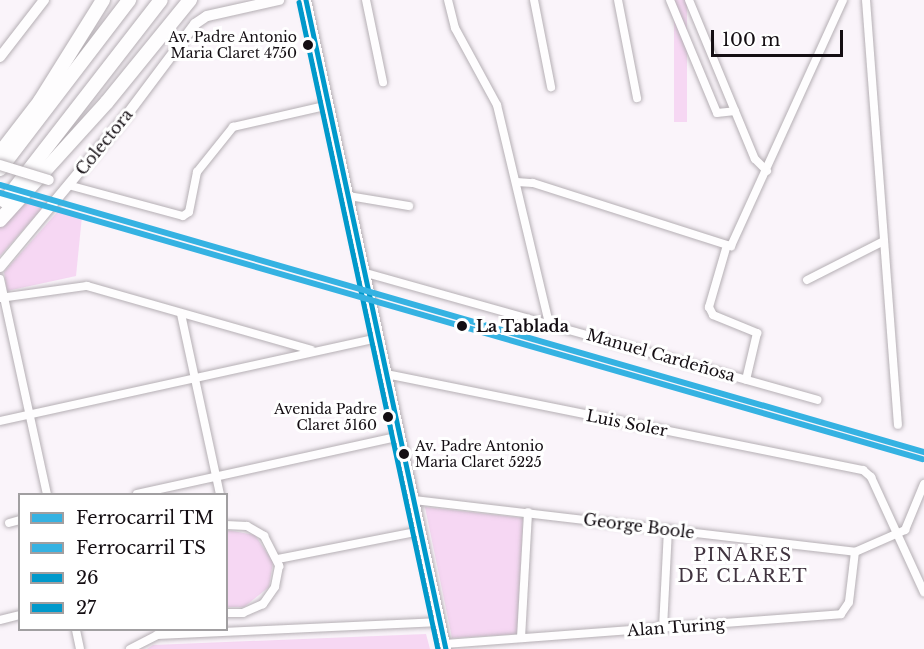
<!DOCTYPE html>
<meta charset="utf-8">
<style>
body{margin:0}
#map{position:relative;width:924px;height:649px;overflow:hidden;background:#faf4fa;font-family:"Libre Baskerville",serif}
div>[style]{position:absolute}
.green>*{inset:0;background:#f6d7f3;transform-origin:0 0}
.roads{filter:drop-shadow(0 0 2px #b5afb4) drop-shadow(0 0 2px #b5afb4)}
.street>*{height:8px;margin:-4px;padding:0 4px;transform-origin:4px;border-radius:4px;background:#fefdfe}
.secondary>*{height:10px;margin:-5px;padding:0 5px;transform-origin:5px;border-radius:5px;background:#fefdfe}
.highway>*{height:14px;margin:-7px;padding:0 7px;transform-origin:7px;border-radius:7px;background:#fefdfe}
.bridges{filter:drop-shadow(0 0 2px #b5afb4) drop-shadow(0 0 2px #b5afb4)}
.secondary-bridge>*{height:10px;margin:-5px;padding:0 5px;transform-origin:5px;border-radius:5px;background:#fefdfe}
.bus-1>*{height:4.5px;margin:-2.25px;padding:0 2.25px;transform-origin:2.25px;border-radius:2.25px;background:#0099cb}
.bus-2>*{height:4.5px;margin:-2.25px;padding:0 2.25px;transform-origin:2.25px;border-radius:2.25px;background:#0099cb}
.rail-1>*{height:6px;margin:-3px;padding:0 3px;transform-origin:3px;border-radius:3px;background:#35b2e2}
.rail-2>*{height:6px;margin:-3px;padding:0 3px;transform-origin:3px;border-radius:3px;background:#35b2e2}
.dots>*{width:16px;height:16px;translate:-50% -50%;box-sizing:border-box;border:3px solid #fff;border-radius:50%}
span{translate:-50% -50%;white-space:nowrap;text-align:center;line-height:1.15;-webkit-text-stroke:6px #fff;paint-order:stroke}
.bus-label{font-size:14px;color:#140e13}
.right{translate:-100% -50%;text-align:right}
.left{translate:0 -50%;text-align:left}
.street-label{font-size:16px;color:#140e13}
.stop-label{font-size:16px;color:#140e13;font-weight:700}
.neighbourhood-label{font-size:18px;color:#413440;letter-spacing:1.5px}
.legend{position:absolute;left:18px;top:493px;width:210px;height:138px;box-sizing:border-box;background:#fff;border:2px solid #a19fa1;margin:0;padding:8px 10px;list-style:none;font-size:18px;color:#140e13}
.legend li{display:flex;align-items:center;gap:12px;height:30px}
.legend b{width:30px;border:2px solid #a19fa1}
.scale{position:absolute;left:711px;top:30px;width:132px;height:27px;box-sizing:border-box;border:3px solid #140e13;border-top:0;padding-left:8px;font-size:18px;line-height:21px;white-space:nowrap;color:#140e13;-webkit-text-stroke:4px #fff;paint-order:stroke}
</style>
<div id="map">
<div class="green">
<div style="left:674px;top:0;width:13px;height:122px"></div>
<div style="clip-path:polygon(25px 199px,46px 204px,0 256px,0 225px)"></div>
<div style="clip-path:polygon(60px 209px,82px 216px,76px 276px,7px 291px,4px 272px)"></div>
<div style="clip-path:polygon(425px 507px,523px 518px,517px 634px,452px 638px)"></div>
<div style="clip-path:polygon(227px 530px,255px 535px,273px 562px,269px 587px,244px 607px,227px 607px)"></div>
<div style="clip-path:polygon(426px 634px,430px 649px,147px 649px,153px 645px)"></div>
</div>
<div class="roads">
<div class="street">
<div style="left:366px;top:0;width:84px;rotate:78.3deg"></div>
<div style="left:448px;top:0;width:29px;rotate:76deg"></div>
<div style="left:455px;top:28px;width:88px;rotate:61.4deg"></div>
<div style="left:497px;top:105px;width:224px;rotate:76.6deg"></div>
<div style="left:534px;top:0;width:89px;rotate:78.9deg"></div>
<div style="left:618px;top:0;width:100px;rotate:79deg"></div>
<div style="left:670px;top:0;width:122px;rotate:67.4deg"></div>
<div style="left:717px;top:113px;width:18px;rotate:-6deg"></div>
<div style="left:689px;top:0;width:172px;rotate:67.5deg"></div>
<div style="left:755px;top:159px;width:17px;rotate:45deg"></div>
<div style="left:866px;top:0;width:426px;rotate:85.7deg"></div>
<div style="left:517px;top:182px;width:16px;rotate:4deg"></div>
<div style="left:533px;top:183px;width:208px;rotate:17.7deg"></div>
<div style="left:731px;top:246px;width:270px;rotate:-65.5deg"></div>
<div style="left:68px;top:185px;width:119px;rotate:15.1deg"></div>
<div style="left:183px;top:216px;width:7px;rotate:-34deg"></div>
<div style="left:189px;top:212px;width:41px;rotate:-78.7deg"></div>
<div style="left:197px;top:172px;width:58px;rotate:-51.3deg"></div>
<div style="left:233px;top:127px;width:98px;rotate:-12.9deg"></div>
<div style="left:349px;top:196px;width:61px;rotate:9.5deg"></div>
<div style="left:727px;top:245px;width:65px;rotate:106.2deg"></div>
<div style="left:709px;top:307px;width:9px;rotate:63deg"></div>
<div style="left:713px;top:315px;width:48px;rotate:22.2deg"></div>
<div style="left:757px;top:333px;width:48px;rotate:103.2deg"></div>
<div style="left:366px;top:273px;width:469px;rotate:15.7deg"></div>
<div style="left:0;top:279px;width:220px;rotate:77.7deg"></div>
<div style="left:807px;top:280px;width:86px;rotate:-26.9deg"></div>
<div style="left:0;top:298px;width:88px;rotate:-7.9deg"></div>
<div style="left:87px;top:286px;width:233px;rotate:15.9deg"></div>
<div style="left:181px;top:314px;width:184px;rotate:77.8deg"></div>
<div style="left:386px;top:374px;width:487px;rotate:11.4deg"></div>
<div style="left:863px;top:470px;width:11px;rotate:41deg"></div>
<div style="left:871px;top:477px;width:127px;rotate:65.3deg"></div>
<div style="left:0;top:421px;width:387px;rotate:-12.4deg"></div>
<div style="left:137px;top:494px;width:269px;rotate:-12.4deg"></div>
<div style="left:414px;top:500px;width:444px;rotate:6.7deg"></div>
<div style="left:855px;top:552px;width:55px;rotate:-23.7deg"></div>
<div style="left:905px;top:530px;width:50px;rotate:-67.6deg"></div>
<div style="left:9px;top:523px;width:11px;rotate:-15deg"></div>
<div style="left:226px;top:525px;width:21px;rotate:3deg"></div>
<div style="left:247px;top:526px;width:20px;rotate:30deg"></div>
<div style="left:264px;top:536px;width:34px;rotate:63deg"></div>
<div style="left:279px;top:566px;width:21px;rotate:101deg"></div>
<div style="left:275px;top:587px;width:21px;rotate:125deg"></div>
<div style="left:263px;top:604px;width:22px;rotate:156deg"></div>
<div style="left:243px;top:613px;width:17px;rotate:180deg"></div>
<div style="left:278px;top:559px;width:146px;rotate:-11.1deg"></div>
<div style="left:0;top:620px;width:21px;rotate:-14deg"></div>
<div style="left:663px;top:628px;width:99px;rotate:-87.1deg"></div>
<div style="left:76px;top:630px;width:19px;rotate:78deg"></div>
<div style="left:521px;top:638px;width:126px;rotate:-86.8deg"></div>
<div style="left:445px;top:644px;width:397px;rotate:-4.3deg"></div>
<div style="left:841px;top:614px;width:14px;rotate:-56deg"></div>
<div style="left:849px;top:602px;width:50px;rotate:-83.2deg"></div>
<div style="left:130px;top:649px;width:30px;rotate:-27deg"></div>
<div style="left:157px;top:635px;width:284px;rotate:-2.6deg"></div>
</div>
<div class="secondary">
<div style="left:306px;top:0;width:664px;rotate:77.83deg"></div>
<div style="left:0;top:57px;width:72px;rotate:-52.3deg"></div>
<div style="left:0;top:267px;width:197px;rotate:-50.2deg"></div>
<div style="left:126px;top:116px;width:115px;rotate:-53.1deg"></div>
<div style="left:195px;top:24px;width:14px;rotate:-34deg"></div>
<div style="left:207px;top:16px;width:74px;rotate:-12.5deg"></div>
</div>
<div class="highway">
<div style="left:0;top:153px;width:66px;rotate:-52.4deg"></div>
<div style="left:40px;top:101px;width:119px;rotate:-58deg"></div>
<div style="left:0;top:169px;width:213px;rotate:-52.6deg"></div>
<div style="left:5px;top:201px;width:254px;rotate:-52.2deg"></div>
<div style="left:0;top:220px;width:159px;rotate:-47.8deg"></div>
<div style="left:107px;top:102px;width:132px;rotate:-50.9deg"></div>
</div>
</div>
<div class="bridges">
<div class="secondary-bridge">
<div style="left:0;top:165px;width:51px;rotate:17deg"></div>
</div>
</div>
<div class="bus-1">
<div style="left:306px;top:0;width:664px;rotate:77.83deg"></div>
</div>
<div class="bus-2">
<div style="left:299px;top:2px;width:662px;rotate:77.88deg"></div>
</div>
<div class="rail-1">
<div style="left:0;top:185px;width:962px;rotate:16.12deg"></div>
</div>
<div class="rail-2">
<div style="left:0;top:193px;width:960px;rotate:16.09deg"></div>
</div>
<div class="dots">
<div style="left:308px;top:45px;background:#140e13"></div>
<div style="left:462px;top:326px;background:#140e13"></div>
<div style="left:388px;top:417px;background:#140e13"></div>
<div style="left:404px;top:454px;background:#140e13"></div>
</div>
<div class="bus-label">
<span class="right" style="left:297px;top:45px">Av. Padre Antonio<br>Maria Claret 4750</span>
<span class="right" style="left:377px;top:417px">Avenida Padre<br>Claret 5160</span>
<span class="left" style="left:415px;top:454px">Av. Padre Antonio<br>Maria Claret 5225</span>
</div>
<div class="street-label">
<span style="left:104px;top:142px;rotate:-51deg">Colectora</span>
<span style="left:661px;top:355px;rotate:16deg">Manuel Cardeñosa</span>
<span style="left:627px;top:423px;rotate:11deg">Luis Soler</span>
<span style="left:639px;top:526px;rotate:7deg">George Boole</span>
<span style="left:676px;top:627px;rotate:-4deg">Alan Turing</span>
</div>
<div class="stop-label">
<span class="left" style="left:476px;top:326px">La Tablada</span>
</div>
<div class="neighbourhood-label">
<span style="left:743px;top:566px">PINARES<br>DE CLARET</span>
</div>
<ul class="legend">
<li><b style="height:8px;background:#35b2e2"></b>Ferrocarril TM</li>
<li><b style="height:8px;background:#35b2e2"></b>Ferrocarril TS</li>
<li><b style="height:8px;background:#0099cb"></b>26</li>
<li><b style="height:8px;background:#0099cb"></b>27</li>
</ul>
<div class="scale">100 m</div>
</div>
